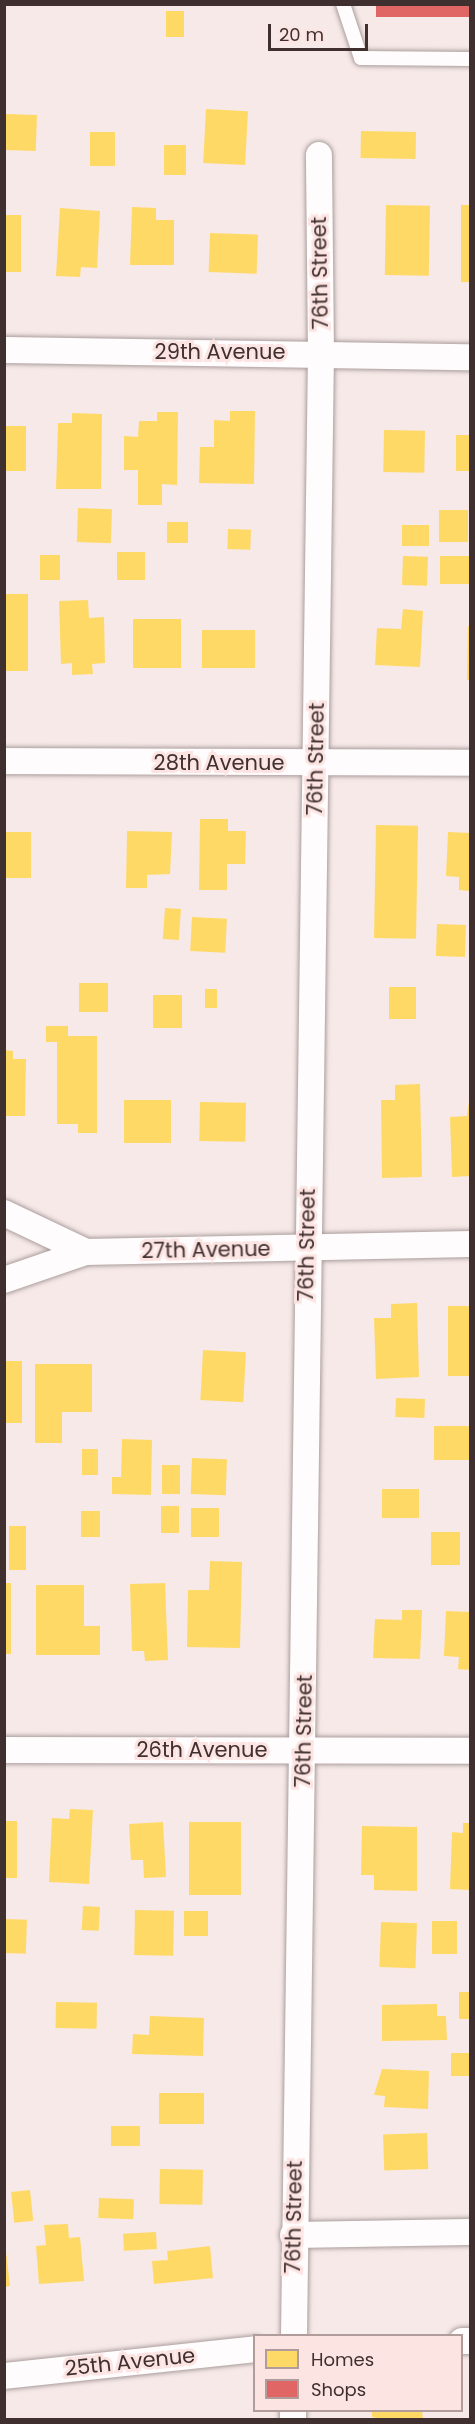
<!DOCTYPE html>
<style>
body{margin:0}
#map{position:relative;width:475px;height:2424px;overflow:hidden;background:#f6e9e8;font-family:Poppins,sans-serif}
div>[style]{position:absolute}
.homes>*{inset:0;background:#ffd966;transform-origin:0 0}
.shops>*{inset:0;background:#e06666;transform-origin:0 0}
.roads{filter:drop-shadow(0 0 2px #ab9e9d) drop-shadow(0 0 2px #ab9e9d)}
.service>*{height:14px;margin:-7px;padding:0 7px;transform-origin:7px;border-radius:7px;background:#fefcfc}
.minor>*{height:26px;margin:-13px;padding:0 13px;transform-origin:13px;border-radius:13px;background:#fefcfc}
span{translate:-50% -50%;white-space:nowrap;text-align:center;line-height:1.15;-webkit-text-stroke:6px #fce4e2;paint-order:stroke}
.street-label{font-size:21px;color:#3f302f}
.frame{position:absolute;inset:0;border:6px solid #3f302f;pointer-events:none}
.legend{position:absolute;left:253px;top:2334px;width:210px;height:78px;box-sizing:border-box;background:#fce4e2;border:2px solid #b09c9a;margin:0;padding:8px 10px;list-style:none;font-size:18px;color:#3f302f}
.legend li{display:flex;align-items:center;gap:12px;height:30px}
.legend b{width:30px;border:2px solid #b09c9a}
.scale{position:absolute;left:268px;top:24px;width:100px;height:27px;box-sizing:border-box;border:3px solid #3f302f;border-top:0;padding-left:8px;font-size:18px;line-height:21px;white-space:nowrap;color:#3f302f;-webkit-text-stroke:4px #fce4e2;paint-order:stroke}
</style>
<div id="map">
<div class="homes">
<div style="left:184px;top:11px;width:26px;height:18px;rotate:90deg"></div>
<div style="left:206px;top:109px;width:42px;height:54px;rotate:3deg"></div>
<div style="left:6px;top:114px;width:31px;height:36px;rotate:2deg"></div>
<div style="left:361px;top:131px;width:55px;height:27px;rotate:1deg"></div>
<div style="left:90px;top:132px;width:25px;height:34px"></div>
<div style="left:164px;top:145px;width:22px;height:30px"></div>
<div style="left:386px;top:205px;width:44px;height:70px;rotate:1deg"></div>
<div style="left:461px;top:205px;width:9px;height:77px"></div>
<div style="clip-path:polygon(132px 207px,156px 208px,156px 220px,174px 220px,174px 265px,130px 265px)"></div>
<div style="clip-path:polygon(60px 208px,100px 211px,97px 268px,81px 267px,80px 277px,56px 276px)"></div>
<div style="left:4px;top:215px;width:17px;height:57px"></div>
<div style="left:210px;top:233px;width:48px;height:39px;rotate:2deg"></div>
<div style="clip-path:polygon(230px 411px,255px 411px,254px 484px,199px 483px,200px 447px,214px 447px,214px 420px,230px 421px)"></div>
<div style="clip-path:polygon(157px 412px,178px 412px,177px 485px,162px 484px,162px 505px,138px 505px,138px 470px,124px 470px,124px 436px,138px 437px,139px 421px,157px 421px)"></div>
<div style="clip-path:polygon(72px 413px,102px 414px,101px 489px,56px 489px,58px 423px,72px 423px)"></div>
<div style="left:4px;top:426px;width:22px;height:45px"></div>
<div style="left:384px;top:430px;width:41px;height:42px;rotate:1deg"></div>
<div style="left:470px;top:435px;width:36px;height:14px;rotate:90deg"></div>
<div style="left:78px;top:508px;width:34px;height:34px;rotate:2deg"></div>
<div style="left:439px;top:510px;width:29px;height:32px"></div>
<div style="left:188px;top:522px;width:21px;height:21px;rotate:90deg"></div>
<div style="left:402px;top:525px;width:27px;height:21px"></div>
<div style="left:228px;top:529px;width:23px;height:20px;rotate:2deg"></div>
<div style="left:117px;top:552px;width:28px;height:28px"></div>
<div style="left:40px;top:555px;width:20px;height:25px"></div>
<div style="left:403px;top:556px;width:25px;height:29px;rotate:2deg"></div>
<div style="left:440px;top:556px;width:29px;height:28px"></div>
<div style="left:4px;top:594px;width:24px;height:77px"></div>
<div style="clip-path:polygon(88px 600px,89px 618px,104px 617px,105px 663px,92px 664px,93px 674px,72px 675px,72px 663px,61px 664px,59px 601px)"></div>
<div style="clip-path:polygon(403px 609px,423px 611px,420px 667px,375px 665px,377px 628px,401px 629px)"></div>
<div style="left:133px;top:619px;width:48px;height:49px"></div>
<div style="clip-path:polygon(468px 626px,470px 626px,470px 680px,467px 680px)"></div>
<div style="left:255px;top:630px;width:38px;height:53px;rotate:90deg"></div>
<div style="clip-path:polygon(200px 819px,228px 819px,228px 831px,246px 831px,245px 864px,227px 864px,227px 890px,199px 890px)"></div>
<div style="left:376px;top:825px;width:42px;height:113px;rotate:1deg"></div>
<div style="clip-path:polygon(127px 831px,172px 832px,170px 874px,147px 875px,147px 888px,126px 888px)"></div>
<div style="left:4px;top:832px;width:27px;height:46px"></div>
<div style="clip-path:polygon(448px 832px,470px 833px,470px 891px,459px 890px,459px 877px,446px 876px)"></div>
<div style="left:165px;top:908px;width:16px;height:31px;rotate:4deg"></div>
<div style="left:192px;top:917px;width:35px;height:34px;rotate:3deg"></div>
<div style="left:437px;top:924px;width:29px;height:32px;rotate:2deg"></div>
<div style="left:79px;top:983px;width:29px;height:29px"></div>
<div style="left:389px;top:987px;width:27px;height:32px"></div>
<div style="left:205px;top:989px;width:12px;height:19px"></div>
<div style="left:153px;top:995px;width:29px;height:33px"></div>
<div style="clip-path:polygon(46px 1026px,68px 1026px,68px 1036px,97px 1036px,97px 1133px,78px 1133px,78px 1124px,57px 1124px,57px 1042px,46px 1042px)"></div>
<div style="clip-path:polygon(4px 1050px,13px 1051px,13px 1059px,26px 1059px,25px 1116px,4px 1116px)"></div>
<div style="clip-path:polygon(420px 1084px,422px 1177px,382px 1178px,381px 1100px,395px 1100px,395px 1085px)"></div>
<div style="clip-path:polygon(470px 1094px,470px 1176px,452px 1177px,450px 1117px,467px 1116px)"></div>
<div style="left:171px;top:1100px;width:43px;height:47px;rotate:90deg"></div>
<div style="left:200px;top:1102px;width:46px;height:39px;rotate:1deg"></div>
<div style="clip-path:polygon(417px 1303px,419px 1377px,376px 1379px,374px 1318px,391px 1318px,391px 1304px)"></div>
<div style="left:470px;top:1306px;width:70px;height:22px;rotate:90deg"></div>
<div style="left:203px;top:1350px;width:43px;height:50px;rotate:3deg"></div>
<div style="left:4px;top:1361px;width:18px;height:62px"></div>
<div style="clip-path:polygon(35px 1364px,92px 1364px,92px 1412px,62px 1412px,62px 1443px,35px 1443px)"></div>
<div style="left:396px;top:1398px;width:29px;height:19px;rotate:2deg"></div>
<div style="left:434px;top:1426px;width:36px;height:34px"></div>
<div style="clip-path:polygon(122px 1439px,152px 1440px,151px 1495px,112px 1494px,112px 1477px,121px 1477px)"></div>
<div style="left:82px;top:1449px;width:16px;height:26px"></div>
<div style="left:192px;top:1458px;width:35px;height:36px;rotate:2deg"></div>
<div style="left:162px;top:1465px;width:18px;height:29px"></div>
<div style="left:419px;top:1489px;width:29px;height:37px;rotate:90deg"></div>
<div style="left:161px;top:1506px;width:18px;height:27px"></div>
<div style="left:191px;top:1508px;width:28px;height:29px"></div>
<div style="left:81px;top:1511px;width:19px;height:26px"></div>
<div style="left:9px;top:1526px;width:17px;height:44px"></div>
<div style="left:431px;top:1532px;width:29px;height:33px"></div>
<div style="clip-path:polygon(210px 1561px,242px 1562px,240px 1648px,187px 1647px,188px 1590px,209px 1590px)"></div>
<div style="left:4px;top:1583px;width:7px;height:71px"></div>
<div style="clip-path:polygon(165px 1583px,168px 1660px,145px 1661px,144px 1651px,132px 1651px,130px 1584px)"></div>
<div style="clip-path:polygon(36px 1585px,84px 1585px,84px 1626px,100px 1626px,100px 1655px,36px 1655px)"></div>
<div style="clip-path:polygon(402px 1610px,422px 1610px,420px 1659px,373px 1658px,375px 1619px,402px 1620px)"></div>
<div style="clip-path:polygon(446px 1611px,470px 1612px,470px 1670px,458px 1669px,459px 1657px,444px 1656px)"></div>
<div style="clip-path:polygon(70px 1809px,93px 1810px,89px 1884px,49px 1882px,52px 1818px,69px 1819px)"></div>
<div style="left:4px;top:1821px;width:13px;height:57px"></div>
<div style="clip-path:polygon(163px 1822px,166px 1877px,144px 1878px,143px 1860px,131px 1860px,129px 1824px)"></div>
<div style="left:189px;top:1822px;width:52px;height:73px"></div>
<div style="clip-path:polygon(463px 1823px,470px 1823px,470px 1890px,450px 1889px,452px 1832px,463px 1833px)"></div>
<div style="clip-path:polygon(362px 1826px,417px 1827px,417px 1891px,374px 1890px,374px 1875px,361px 1875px)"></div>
<div style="left:83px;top:1906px;width:17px;height:24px;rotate:3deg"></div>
<div style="left:135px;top:1910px;width:39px;height:45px;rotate:1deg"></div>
<div style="left:184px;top:1911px;width:24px;height:25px"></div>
<div style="left:4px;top:1919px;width:23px;height:34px;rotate:2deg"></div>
<div style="left:432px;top:1921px;width:25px;height:33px"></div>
<div style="left:381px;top:1922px;width:36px;height:45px;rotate:2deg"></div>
<div style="left:459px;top:1992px;width:11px;height:27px"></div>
<div style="left:56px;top:2002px;width:41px;height:26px;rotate:1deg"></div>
<div style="clip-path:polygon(437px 2004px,437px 2016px,446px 2016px,447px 2040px,382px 2041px,382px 2005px)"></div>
<div style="clip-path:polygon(150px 2016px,204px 2018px,203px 2056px,132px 2054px,133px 2034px,149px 2035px)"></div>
<div style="left:451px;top:2053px;width:19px;height:23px"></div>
<div style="clip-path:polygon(382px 2069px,429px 2071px,428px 2109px,384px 2107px,385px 2096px,374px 2095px)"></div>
<div style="left:159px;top:2093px;width:45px;height:31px"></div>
<div style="left:111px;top:2126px;width:29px;height:20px"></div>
<div style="left:427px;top:2133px;width:36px;height:44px;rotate:88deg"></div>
<div style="left:160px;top:2169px;width:43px;height:35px;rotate:1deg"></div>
<div style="left:30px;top:2190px;width:31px;height:19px;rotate:84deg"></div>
<div style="left:99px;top:2198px;width:35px;height:20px;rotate:2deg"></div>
<div style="clip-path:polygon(68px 2224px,69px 2238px,80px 2237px,84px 2281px,39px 2284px,36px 2246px,46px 2245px,44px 2225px)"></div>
<div style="left:156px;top:2232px;width:17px;height:33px;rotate:87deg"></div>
<div style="clip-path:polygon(5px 2243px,10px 2286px,5px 2287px)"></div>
<div style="clip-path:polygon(210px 2246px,213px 2278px,154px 2284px,152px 2261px,168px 2260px,167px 2251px)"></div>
<div style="clip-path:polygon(372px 2410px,422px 2410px,423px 2420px,384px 2420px,372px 2417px)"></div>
</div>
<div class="shops">
<div style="left:376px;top:4px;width:94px;height:13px"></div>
</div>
<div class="roads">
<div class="service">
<div style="left:343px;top:4px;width:57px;rotate:71.6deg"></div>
<div style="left:361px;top:58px;width:109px;rotate:0.5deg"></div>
</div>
<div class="minor">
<div style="left:4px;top:350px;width:466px;rotate:0.9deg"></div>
<div style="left:4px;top:761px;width:466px;rotate:0.2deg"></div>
<div style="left:4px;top:1213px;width:91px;rotate:25.4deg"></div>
<div style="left:4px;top:1280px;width:87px;rotate:-18.9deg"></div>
<div style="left:86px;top:1252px;width:384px;rotate:-1.2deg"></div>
<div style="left:4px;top:1750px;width:466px;rotate:0.1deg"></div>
<div style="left:293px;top:2235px;width:177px;rotate:-1deg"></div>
<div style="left:294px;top:2336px;width:1983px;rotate:-89.22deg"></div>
<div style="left:321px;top:353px;width:198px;rotate:-90.6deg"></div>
<div style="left:462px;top:2341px;width:8px"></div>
<div style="left:4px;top:2376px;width:252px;rotate:-6.1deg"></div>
<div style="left:293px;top:2420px;width:10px;rotate:-90deg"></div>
</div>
</div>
<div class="street-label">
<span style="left:320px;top:273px;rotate:-91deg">76th Street</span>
<span style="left:220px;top:352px">29th Avenue</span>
<span style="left:316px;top:759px;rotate:-89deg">76th Street</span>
<span style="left:219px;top:763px">28th Avenue</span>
<span style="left:307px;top:1245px;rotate:-89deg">76th Street</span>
<span style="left:206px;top:1250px;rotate:-1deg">27th Avenue</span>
<span style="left:304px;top:1731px;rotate:-89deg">76th Street</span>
<span style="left:202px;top:1750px">26th Avenue</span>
<span style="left:294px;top:2217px;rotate:-89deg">76th Street</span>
<span style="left:130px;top:2362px;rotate:-6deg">25th Avenue</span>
</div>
<div class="frame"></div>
<ul class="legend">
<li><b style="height:16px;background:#ffd966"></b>Homes</li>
<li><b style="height:16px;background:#e06666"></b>Shops</li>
</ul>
<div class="scale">20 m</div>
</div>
